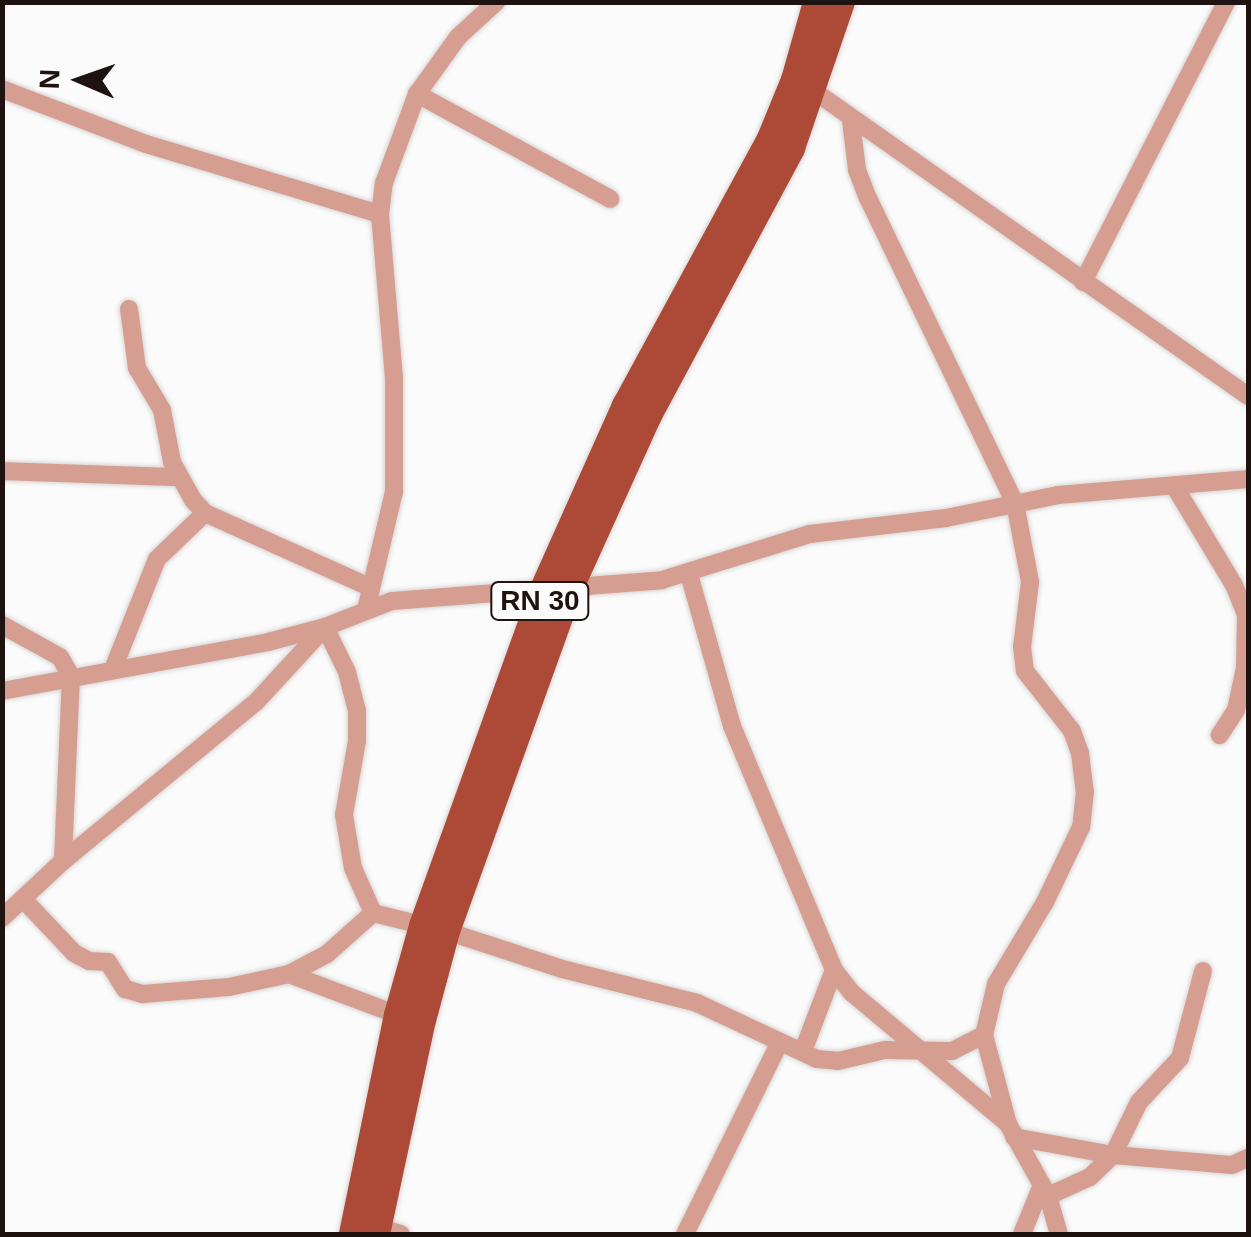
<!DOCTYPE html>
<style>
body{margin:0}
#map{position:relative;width:1251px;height:1237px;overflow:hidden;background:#fbfbfb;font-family:Helvetica,sans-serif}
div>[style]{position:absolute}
.roads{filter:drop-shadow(0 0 2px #d8d6d5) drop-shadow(0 0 2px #d8d6d5)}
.minor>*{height:18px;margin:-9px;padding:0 9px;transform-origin:9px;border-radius:9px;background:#d69e91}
.primary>*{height:28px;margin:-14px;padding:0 14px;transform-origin:14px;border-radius:14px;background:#ad4a37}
span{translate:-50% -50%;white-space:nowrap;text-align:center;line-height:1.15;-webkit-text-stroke:9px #fbfbfb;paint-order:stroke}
.shield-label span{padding:2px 8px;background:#fbfbfb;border:2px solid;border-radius:8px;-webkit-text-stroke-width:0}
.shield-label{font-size:28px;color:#1e1310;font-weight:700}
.frame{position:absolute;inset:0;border:5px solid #1e1310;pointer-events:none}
.north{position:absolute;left:30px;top:30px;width:100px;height:100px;-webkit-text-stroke:8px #fbfbfb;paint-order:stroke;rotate:272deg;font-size:28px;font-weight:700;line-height:40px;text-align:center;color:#1e1310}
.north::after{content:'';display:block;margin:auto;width:35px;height:45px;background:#1e1310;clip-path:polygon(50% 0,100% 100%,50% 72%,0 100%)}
</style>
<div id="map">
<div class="roads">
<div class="minor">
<div style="left:2px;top:89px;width:154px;rotate:20.9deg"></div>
<div style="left:146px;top:144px;width:244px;rotate:16.7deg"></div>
<div style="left:814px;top:91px;width:530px;rotate:35.1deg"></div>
<div style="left:417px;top:94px;width:220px;rotate:28.5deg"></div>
<div style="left:851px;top:121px;width:49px;rotate:83deg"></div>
<div style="left:857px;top:170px;width:30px;rotate:69deg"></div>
<div style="left:868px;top:198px;width:339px;rotate:64.3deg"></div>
<div style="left:1015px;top:503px;width:80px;rotate:79.2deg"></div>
<div style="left:1030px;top:582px;width:65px;rotate:97deg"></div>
<div style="left:1022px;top:647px;width:24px;rotate:83deg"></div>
<div style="left:1025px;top:671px;width:76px;rotate:51.9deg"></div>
<div style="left:1072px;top:731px;width:23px;rotate:70deg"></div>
<div style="left:1080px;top:753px;width:38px;rotate:83deg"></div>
<div style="left:1085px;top:791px;width:36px;rotate:96deg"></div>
<div style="left:1081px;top:827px;width:83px;rotate:115.6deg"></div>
<div style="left:1045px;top:902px;width:96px;rotate:120.9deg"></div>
<div style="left:996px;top:984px;width:52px;rotate:103.2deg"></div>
<div style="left:984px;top:1035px;width:92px;rotate:74.9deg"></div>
<div style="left:1008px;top:1124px;width:82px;rotate:60.9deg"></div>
<div style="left:1048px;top:1196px;width:40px;rotate:74deg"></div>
<div style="left:1083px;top:282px;width:314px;rotate:-62.9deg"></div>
<div style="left:129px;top:309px;width:60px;rotate:82.3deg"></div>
<div style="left:137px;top:368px;width:49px;rotate:59.2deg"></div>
<div style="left:162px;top:410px;width:53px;rotate:79.1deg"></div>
<div style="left:172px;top:462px;width:43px;rotate:61.1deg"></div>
<div style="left:193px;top:500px;width:18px;rotate:47deg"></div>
<div style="left:205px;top:513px;width:181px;rotate:24.2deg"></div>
<div style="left:2px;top:471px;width:176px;rotate:2deg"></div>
<div style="left:1175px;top:487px;width:114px;rotate:59deg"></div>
<div style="left:1234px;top:585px;width:32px;rotate:68deg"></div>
<div style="left:1246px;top:615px;width:53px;rotate:91.1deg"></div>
<div style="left:1245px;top:668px;width:43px;rotate:102.1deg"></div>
<div style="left:1236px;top:710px;width:30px;rotate:123deg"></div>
<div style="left:689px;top:574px;width:158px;rotate:74.2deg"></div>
<div style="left:732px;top:726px;width:264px;rotate:67.3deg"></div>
<div style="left:834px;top:970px;width:29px;rotate:52deg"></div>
<div style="left:852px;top:993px;width:204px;rotate:40deg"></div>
<div style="left:366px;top:610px;width:121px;rotate:-76.7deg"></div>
<div style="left:394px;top:492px;width:114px;rotate:-90deg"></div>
<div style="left:394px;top:378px;width:165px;rotate:-94.9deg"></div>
<div style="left:380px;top:214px;width:31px;rotate:-83deg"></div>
<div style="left:384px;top:183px;width:95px;rotate:-69.7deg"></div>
<div style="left:417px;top:94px;width:70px;rotate:-54.3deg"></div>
<div style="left:458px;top:37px;width:52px;rotate:-42.6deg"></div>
<div style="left:2px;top:625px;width:66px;rotate:28.9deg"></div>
<div style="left:60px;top:657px;width:22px;rotate:60deg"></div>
<div style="left:71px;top:676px;width:185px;rotate:92.5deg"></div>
<div style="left:113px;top:669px;width:118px;rotate:-68.2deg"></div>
<div style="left:157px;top:559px;width:66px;rotate:-43.8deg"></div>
<div style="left:2px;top:691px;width:270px;rotate:-10.4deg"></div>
<div style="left:268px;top:642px;width:59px;rotate:-14.7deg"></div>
<div style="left:325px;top:627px;width:72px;rotate:-21.2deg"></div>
<div style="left:392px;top:601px;width:271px;rotate:-4.4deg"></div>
<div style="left:662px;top:580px;width:155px;rotate:-17.3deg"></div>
<div style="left:810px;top:534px;width:137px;rotate:-6.7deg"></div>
<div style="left:946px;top:518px;width:114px;rotate:-11.6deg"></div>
<div style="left:1058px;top:495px;width:191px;rotate:-4.8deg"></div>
<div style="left:23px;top:899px;width:74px;rotate:46.6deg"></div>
<div style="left:74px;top:953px;width:17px;rotate:28deg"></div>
<div style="left:89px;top:961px;width:19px;rotate:3deg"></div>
<div style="left:108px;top:962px;width:32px;rotate:58deg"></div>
<div style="left:125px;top:989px;width:19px;rotate:16deg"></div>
<div style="left:143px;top:994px;width:86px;rotate:-4.7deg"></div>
<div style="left:229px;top:987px;width:61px;rotate:-12.2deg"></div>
<div style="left:289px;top:974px;width:43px;rotate:-27.8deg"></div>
<div style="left:327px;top:954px;width:62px;rotate:-41.7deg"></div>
<div style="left:373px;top:913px;width:75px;rotate:13.9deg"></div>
<div style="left:446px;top:931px;width:122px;rotate:18.1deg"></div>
<div style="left:562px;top:969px;width:139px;rotate:14.1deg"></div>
<div style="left:697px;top:1003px;width:132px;rotate:25deg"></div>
<div style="left:817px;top:1059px;width:21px;rotate:5deg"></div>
<div style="left:838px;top:1061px;width:48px;rotate:-13.2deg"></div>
<div style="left:885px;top:1050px;width:67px;rotate:0.9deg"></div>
<div style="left:952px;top:1051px;width:36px;rotate:-27deg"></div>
<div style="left:2px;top:918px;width:83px;rotate:-43.1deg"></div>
<div style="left:63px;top:861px;width:251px;rotate:-39.5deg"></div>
<div style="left:257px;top:701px;width:100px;rotate:-47.4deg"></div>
<div style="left:325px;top:627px;width:50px;rotate:63.9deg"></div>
<div style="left:347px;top:672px;width:40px;rotate:75.6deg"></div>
<div style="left:357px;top:711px;width:30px;rotate:90deg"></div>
<div style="left:357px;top:741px;width:75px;rotate:100deg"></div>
<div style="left:344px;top:815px;width:54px;rotate:80.4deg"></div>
<div style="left:353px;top:868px;width:49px;rotate:66deg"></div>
<div style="left:289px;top:974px;width:116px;rotate:20.6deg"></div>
<div style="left:803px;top:1051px;width:87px;rotate:-69.1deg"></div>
<div style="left:1014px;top:1137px;width:101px;rotate:10.3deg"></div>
<div style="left:1113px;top:1155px;width:119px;rotate:4.8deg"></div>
<div style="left:1232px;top:1165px;width:17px;rotate:-24deg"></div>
<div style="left:1048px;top:1196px;width:46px;rotate:-24.3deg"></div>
<div style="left:1090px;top:1177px;width:32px;rotate:-44deg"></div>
<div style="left:1113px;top:1155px;width:59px;rotate:-63.9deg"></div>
<div style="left:1139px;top:1102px;width:60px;rotate:-47deg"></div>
<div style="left:1180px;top:1058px;width:90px;rotate:-75.2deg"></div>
<div style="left:378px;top:1227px;width:24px;rotate:17deg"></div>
<div style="left:685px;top:1234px;width:214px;rotate:-63.7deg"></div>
<div style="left:1022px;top:1234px;width:53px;rotate:-67.8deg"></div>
</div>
<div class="primary">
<div style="left:353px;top:1234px;width:224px;rotate:-78.4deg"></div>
<div style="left:398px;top:1015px;width:92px;rotate:-74.3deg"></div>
<div style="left:423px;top:926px;width:358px;rotate:-70.2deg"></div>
<div style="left:544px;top:589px;width:201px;rotate:-65.9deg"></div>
<div style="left:626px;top:406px;width:302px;rotate:-61.5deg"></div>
<div style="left:770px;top:141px;width:66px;rotate:-67.7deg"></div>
<div style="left:795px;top:80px;width:81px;rotate:-74.2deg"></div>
<div style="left:376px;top:1234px;width:219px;rotate:-77.9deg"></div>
<div style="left:422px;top:1020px;width:92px;rotate:-74.9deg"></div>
<div style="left:446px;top:931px;width:366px;rotate:-70.2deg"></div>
<div style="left:570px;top:587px;width:187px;rotate:-65.6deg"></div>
<div style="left:647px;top:417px;width:305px;rotate:-61.8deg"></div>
<div style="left:791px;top:148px;width:154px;rotate:-71.1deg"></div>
</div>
</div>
<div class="shield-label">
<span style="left:540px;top:601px">RN 30</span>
</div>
<div class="frame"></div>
<div class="north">N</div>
</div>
